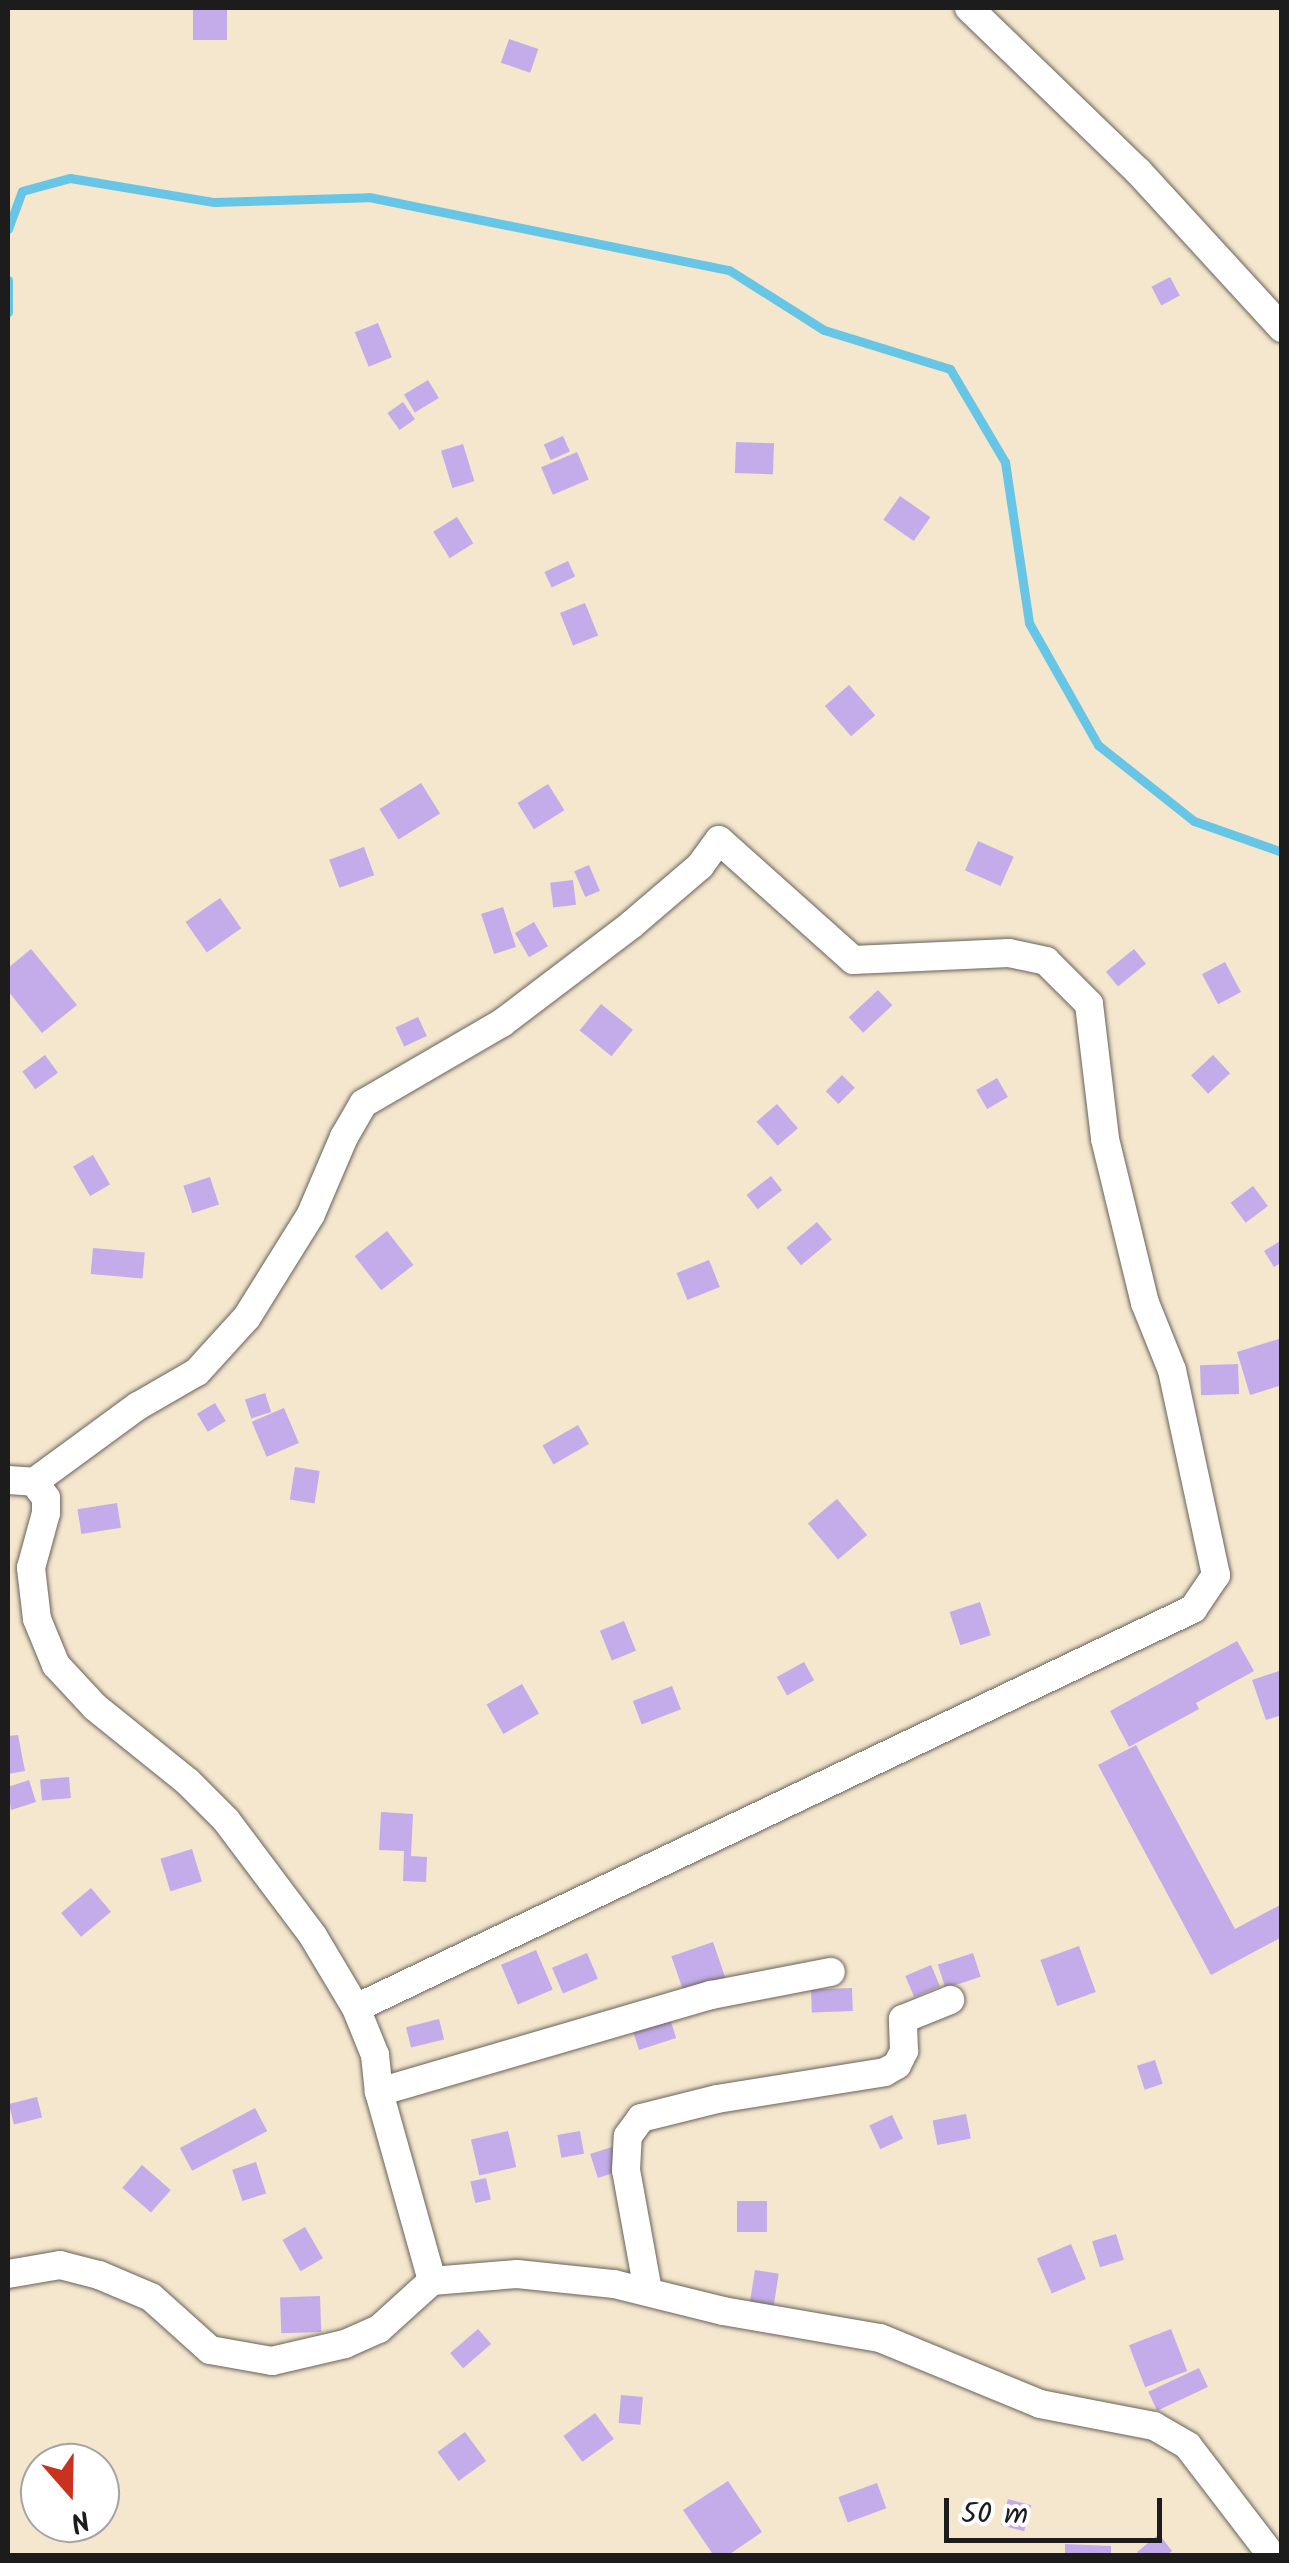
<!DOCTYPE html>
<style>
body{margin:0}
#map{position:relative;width:1289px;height:2563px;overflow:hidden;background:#f5e6ce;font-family:Kalam,sans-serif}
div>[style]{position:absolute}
.stream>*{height:9px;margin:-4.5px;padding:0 4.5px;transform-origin:4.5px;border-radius:4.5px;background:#67c5e5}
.building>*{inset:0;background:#c3ace9;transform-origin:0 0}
.roads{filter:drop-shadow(0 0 2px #68635a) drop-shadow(0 0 2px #68635a)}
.street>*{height:28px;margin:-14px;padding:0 14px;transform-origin:14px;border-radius:14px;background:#fff}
span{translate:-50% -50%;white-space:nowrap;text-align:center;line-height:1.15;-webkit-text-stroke:10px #fff;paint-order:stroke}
.frame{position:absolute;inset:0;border:10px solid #1c1c1c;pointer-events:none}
.north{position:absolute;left:20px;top:2443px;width:100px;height:100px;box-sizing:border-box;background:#fff;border:2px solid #a4a4a4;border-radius:50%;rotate:160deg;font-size:28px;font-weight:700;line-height:40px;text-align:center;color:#1c1c1c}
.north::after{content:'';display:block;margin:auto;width:35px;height:45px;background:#c8321e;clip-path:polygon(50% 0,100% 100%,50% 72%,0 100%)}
.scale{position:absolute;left:944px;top:2498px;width:218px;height:45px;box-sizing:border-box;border:5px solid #1c1c1c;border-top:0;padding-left:12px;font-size:30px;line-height:35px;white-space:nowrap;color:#1c1c1c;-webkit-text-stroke:8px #fff;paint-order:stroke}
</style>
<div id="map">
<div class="stream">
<div style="left:8px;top:229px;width:40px;rotate:-69.8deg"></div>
<div style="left:22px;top:191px;width:50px;rotate:-15.2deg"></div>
<div style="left:70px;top:178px;width:146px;rotate:9.5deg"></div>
<div style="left:214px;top:202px;width:155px;rotate:-1.8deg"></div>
<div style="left:369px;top:197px;width:367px;rotate:11.5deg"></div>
<div style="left:729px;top:270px;width:112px;rotate:32.3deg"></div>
<div style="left:824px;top:330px;width:132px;rotate:17.2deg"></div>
<div style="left:950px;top:369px;width:108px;rotate:59.4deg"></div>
<div style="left:1005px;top:462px;width:163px;rotate:81.5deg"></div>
<div style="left:1029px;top:623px;width:140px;rotate:60.5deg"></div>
<div style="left:1098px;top:745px;width:122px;rotate:38.4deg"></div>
<div style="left:1194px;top:821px;width:93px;rotate:19.4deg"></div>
<div style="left:8px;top:280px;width:32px;rotate:90deg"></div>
</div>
<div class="building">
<div style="left:193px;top:8px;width:34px;height:32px"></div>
<div style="left:509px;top:39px;width:31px;height:25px;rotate:19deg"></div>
<div style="left:1170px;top:277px;width:21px;height:21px;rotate:62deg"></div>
<div style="left:378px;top:323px;width:37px;height:25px;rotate:68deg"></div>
<div style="left:428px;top:380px;width:21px;height:28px;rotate:59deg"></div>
<div style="left:403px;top:402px;width:21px;height:19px;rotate:55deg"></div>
<div style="left:563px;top:436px;width:17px;height:21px;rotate:66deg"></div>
<div style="left:736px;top:442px;width:38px;height:31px;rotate:2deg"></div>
<div style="left:463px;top:444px;width:39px;height:23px;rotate:73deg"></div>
<div style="left:577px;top:452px;width:30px;height:39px;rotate:67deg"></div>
<div style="left:900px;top:496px;width:37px;height:29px;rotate:35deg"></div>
<div style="left:457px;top:517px;width:31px;height:28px;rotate:58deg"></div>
<div style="left:568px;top:561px;width:17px;height:26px;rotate:65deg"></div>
<div style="left:585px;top:603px;width:35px;height:27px;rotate:68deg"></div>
<div style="left:849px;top:685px;width:40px;height:32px;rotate:49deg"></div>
<div style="left:421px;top:783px;width:36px;height:49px;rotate:58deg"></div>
<div style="left:548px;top:784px;width:31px;height:36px;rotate:58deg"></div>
<div style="left:978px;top:841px;width:39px;height:32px;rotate:24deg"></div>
<div style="left:364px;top:847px;width:30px;height:37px;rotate:70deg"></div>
<div style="left:589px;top:865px;width:28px;height:16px;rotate:67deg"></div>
<div style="left:573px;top:880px;width:25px;height:23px;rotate:83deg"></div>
<div style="left:220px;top:898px;width:37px;height:42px;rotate:55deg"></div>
<div style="left:503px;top:907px;width:42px;height:23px;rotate:72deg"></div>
<div style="left:534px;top:922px;width:28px;height:22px;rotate:60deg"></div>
<div style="clip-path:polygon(31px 949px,77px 1005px,42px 1033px,8px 991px,8px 968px)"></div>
<div style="left:1134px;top:949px;width:19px;height:36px;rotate:51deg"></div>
<div style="left:1225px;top:962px;width:34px;height:26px;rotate:62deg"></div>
<div style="left:878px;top:990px;width:21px;height:40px;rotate:47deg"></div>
<div style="left:601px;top:1004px;width:41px;height:34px;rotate:39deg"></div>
<div style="left:418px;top:1017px;width:21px;height:25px;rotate:65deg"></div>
<div style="left:45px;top:1055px;width:22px;height:28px;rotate:54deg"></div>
<div style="left:1213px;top:1055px;width:25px;height:30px;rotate:47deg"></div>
<div style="left:842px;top:1075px;width:18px;height:23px;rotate:45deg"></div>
<div style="left:997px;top:1078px;width:22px;height:24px;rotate:60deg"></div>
<div style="left:777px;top:1104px;width:32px;height:27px;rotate:49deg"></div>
<div style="left:93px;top:1155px;width:34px;height:23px;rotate:60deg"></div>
<div style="left:771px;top:1176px;width:18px;height:31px;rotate:52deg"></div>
<div style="left:210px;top:1177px;width:29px;height:28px;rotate:72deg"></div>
<div style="left:1253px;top:1186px;width:25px;height:28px;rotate:53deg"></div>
<div style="left:817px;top:1222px;width:23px;height:40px;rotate:50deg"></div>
<div style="left:387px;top:1231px;width:43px;height:41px;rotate:52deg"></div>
<div style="clip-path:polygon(1282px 1240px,1282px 1262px,1274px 1267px,1264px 1251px)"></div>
<div style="left:93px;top:1248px;width:52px;height:26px;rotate:5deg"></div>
<div style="left:709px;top:1260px;width:29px;height:35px;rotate:68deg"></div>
<div style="clip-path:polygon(1282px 1338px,1282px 1385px,1250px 1395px,1237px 1352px)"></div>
<div style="left:1238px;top:1364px;width:30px;height:38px;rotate:88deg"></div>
<div style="left:265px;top:1393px;width:20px;height:21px;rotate:72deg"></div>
<div style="left:215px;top:1403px;width:21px;height:21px;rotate:59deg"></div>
<div style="left:284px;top:1408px;width:38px;height:35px;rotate:67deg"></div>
<div style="left:578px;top:1425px;width:22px;height:41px;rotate:60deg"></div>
<div style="left:295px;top:1467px;width:25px;height:33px;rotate:9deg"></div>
<div style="left:837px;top:1499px;width:47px;height:38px;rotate:50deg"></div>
<div style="left:117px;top:1503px;width:25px;height:40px;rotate:81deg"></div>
<div style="left:980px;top:1602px;width:35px;height:32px;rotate:72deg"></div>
<div style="left:624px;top:1621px;width:32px;height:26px;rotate:68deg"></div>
<div style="clip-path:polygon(1237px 1641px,1254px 1671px,1196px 1703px,1199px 1709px,1129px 1747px,1110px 1711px)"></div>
<div style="left:804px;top:1662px;width:21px;height:31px;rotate:61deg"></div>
<div style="clip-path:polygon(1282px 1670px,1282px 1715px,1266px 1720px,1252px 1680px)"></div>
<div style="left:522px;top:1684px;width:34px;height:41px;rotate:60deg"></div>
<div style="left:672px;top:1686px;width:25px;height:42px;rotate:69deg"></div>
<div style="clip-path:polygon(18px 1735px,25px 1771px,8px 1774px,8px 1736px)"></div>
<div style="clip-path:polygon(1136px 1745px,1235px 1929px,1282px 1904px,1282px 1937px,1211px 1975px,1098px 1765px)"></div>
<div style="left:69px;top:1777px;width:21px;height:29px;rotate:85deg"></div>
<div style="clip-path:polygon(29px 1780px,36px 1802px,11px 1810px,8px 1787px)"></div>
<div style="clip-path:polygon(381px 1812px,413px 1814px,411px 1856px,427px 1857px,426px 1882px,403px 1881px,404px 1851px,379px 1850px)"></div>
<div style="left:192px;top:1849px;width:34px;height:33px;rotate:73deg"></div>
<div style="left:91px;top:1888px;width:31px;height:39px;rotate:50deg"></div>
<div style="left:713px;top:1942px;width:46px;height:44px;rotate:71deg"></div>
<div style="left:1079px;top:1946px;width:49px;height:41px;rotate:70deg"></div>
<div style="left:536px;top:1950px;width:43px;height:38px;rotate:67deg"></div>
<div style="left:587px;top:1953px;width:28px;height:38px;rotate:67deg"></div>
<div style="left:973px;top:1953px;width:25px;height:37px;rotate:72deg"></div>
<div style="left:931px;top:1965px;width:23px;height:28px;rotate:67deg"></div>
<div style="left:852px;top:1988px;width:23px;height:41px;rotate:88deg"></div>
<div style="left:439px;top:2019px;width:21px;height:34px;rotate:76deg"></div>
<div style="left:670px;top:2019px;width:20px;height:39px;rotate:72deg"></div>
<div style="left:1155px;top:2060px;width:25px;height:19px;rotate:72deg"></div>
<div style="left:37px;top:2097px;width:21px;height:29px;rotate:76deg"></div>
<div style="left:255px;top:2108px;width:26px;height:85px;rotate:62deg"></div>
<div style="left:966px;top:2114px;width:25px;height:34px;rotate:79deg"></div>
<div style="left:892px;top:2115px;width:26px;height:25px;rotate:65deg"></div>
<div style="left:508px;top:2131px;width:37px;height:38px;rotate:77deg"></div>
<div style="left:580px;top:2131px;width:23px;height:23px;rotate:80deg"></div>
<div style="left:612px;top:2147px;width:25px;height:23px;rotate:72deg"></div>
<div style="left:256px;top:2162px;width:33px;height:25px;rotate:72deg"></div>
<div style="left:142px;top:2165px;width:38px;height:30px;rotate:41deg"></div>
<div style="left:486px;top:2178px;width:22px;height:16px;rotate:77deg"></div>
<div style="left:767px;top:2201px;width:31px;height:30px;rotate:90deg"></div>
<div style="left:305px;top:2227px;width:36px;height:26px;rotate:60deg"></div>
<div style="left:1116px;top:2234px;width:27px;height:25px;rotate:73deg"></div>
<div style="left:1071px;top:2244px;width:38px;height:37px;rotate:67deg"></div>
<div style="left:755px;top:2270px;width:24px;height:34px;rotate:9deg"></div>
<div style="left:320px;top:2296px;width:36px;height:40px;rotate:88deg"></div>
<div style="left:478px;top:2329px;width:20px;height:37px;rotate:49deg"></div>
<div style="left:1171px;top:2329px;width:45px;height:45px;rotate:69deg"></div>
<div style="left:1199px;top:2368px;width:21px;height:56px;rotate:65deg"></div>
<div style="left:621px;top:2395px;width:22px;height:28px;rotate:5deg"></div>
<div style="left:595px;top:2413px;width:32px;height:39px;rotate:54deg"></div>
<div style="left:465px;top:2432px;width:36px;height:34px;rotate:54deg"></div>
<div style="clip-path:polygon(728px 2481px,762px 2532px,727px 2556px,714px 2556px,683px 2510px)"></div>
<div style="left:877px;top:2483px;width:27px;height:41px;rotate:70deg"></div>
<div style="left:1008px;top:2499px;width:24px;height:27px;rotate:15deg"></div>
<div style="clip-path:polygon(1159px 2534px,1172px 2551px,1166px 2556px,1139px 2556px,1137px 2552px)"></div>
<div style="clip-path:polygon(1065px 2544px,1111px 2546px,1111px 2556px,1065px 2556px)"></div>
</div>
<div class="roads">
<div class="street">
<div style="left:969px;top:8px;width:235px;rotate:44deg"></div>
<div style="left:1138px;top:171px;width:213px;rotate:47.5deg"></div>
<div style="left:8px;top:1480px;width:26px;rotate:4deg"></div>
<div style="left:34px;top:1482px;width:129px;rotate:-36.2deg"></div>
<div style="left:138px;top:1406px;width:68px;rotate:-30deg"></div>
<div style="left:197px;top:1372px;width:74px;rotate:-47.7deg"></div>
<div style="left:247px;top:1317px;width:121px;rotate:-58.1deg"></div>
<div style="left:311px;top:1214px;width:84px;rotate:-66.8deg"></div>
<div style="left:344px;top:1137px;width:39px;rotate:-60deg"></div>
<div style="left:364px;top:1103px;width:160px;rotate:-30.1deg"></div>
<div style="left:502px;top:1023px;width:162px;rotate:-37.2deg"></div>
<div style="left:631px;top:925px;width:91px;rotate:-40.5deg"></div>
<div style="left:700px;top:866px;width:32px;rotate:-54deg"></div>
<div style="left:719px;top:840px;width:180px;rotate:41.8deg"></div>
<div style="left:853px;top:960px;width:156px;rotate:-2.6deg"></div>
<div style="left:1009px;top:953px;width:38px;rotate:12deg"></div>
<div style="left:1046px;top:961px;width:61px;rotate:45deg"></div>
<div style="left:1089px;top:1004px;width:136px;rotate:83.2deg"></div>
<div style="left:1105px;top:1139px;width:169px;rotate:76.3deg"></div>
<div style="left:1145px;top:1303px;width:72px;rotate:68.1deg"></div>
<div style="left:1172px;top:1370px;width:210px;rotate:77.9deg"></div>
<div style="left:1216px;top:1575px;width:41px;rotate:124.1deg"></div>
<div style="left:1193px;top:1609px;width:927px;rotate:154.51deg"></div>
<div style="left:34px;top:1482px;width:20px;rotate:53deg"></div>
<div style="left:46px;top:1498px;width:15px;rotate:90deg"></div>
<div style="left:46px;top:1513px;width:57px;rotate:105.3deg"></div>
<div style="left:31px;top:1568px;width:51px;rotate:83.3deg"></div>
<div style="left:37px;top:1619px;width:50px;rotate:67.6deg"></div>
<div style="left:56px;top:1665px;width:57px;rotate:47.1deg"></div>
<div style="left:95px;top:1707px;width:119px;rotate:38.9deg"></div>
<div style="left:188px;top:1782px;width:54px;rotate:45deg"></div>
<div style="left:226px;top:1820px;width:145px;rotate:53.1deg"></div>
<div style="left:313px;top:1936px;width:84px;rotate:59.2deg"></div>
<div style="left:356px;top:2008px;width:51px;rotate:68deg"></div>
<div style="left:375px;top:2055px;width:37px;rotate:84deg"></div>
<div style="left:379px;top:2092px;width:196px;rotate:74.3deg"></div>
<div style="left:379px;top:2092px;width:346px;rotate:-16.3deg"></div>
<div style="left:711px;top:1995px;width:122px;rotate:-10.9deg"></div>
<div style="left:8px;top:2274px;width:53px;rotate:-9.8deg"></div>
<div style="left:60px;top:2265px;width:40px;rotate:14.4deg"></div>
<div style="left:99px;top:2275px;width:56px;rotate:22.9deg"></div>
<div style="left:151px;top:2297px;width:79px;rotate:41.9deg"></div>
<div style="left:210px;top:2350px;width:63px;rotate:10.1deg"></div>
<div style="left:272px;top:2361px;width:75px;rotate:-13.1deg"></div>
<div style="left:345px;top:2344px;width:37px;rotate:-24deg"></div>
<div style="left:379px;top:2329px;width:72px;rotate:-42.2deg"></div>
<div style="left:432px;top:2281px;width:85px;rotate:-4.7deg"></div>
<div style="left:517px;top:2274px;width:98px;rotate:5.9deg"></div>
<div style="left:614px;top:2284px;width:112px;rotate:13.9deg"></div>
<div style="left:723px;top:2311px;width:159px;rotate:9.8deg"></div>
<div style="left:880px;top:2338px;width:173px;rotate:22.4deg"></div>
<div style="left:1040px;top:2404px;width:116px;rotate:10.9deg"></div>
<div style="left:1154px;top:2426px;width:39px;rotate:30deg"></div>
<div style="left:1188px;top:2446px;width:138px;rotate:52.6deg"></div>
<div style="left:648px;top:2291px;width:123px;rotate:-100.3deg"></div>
<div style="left:626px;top:2170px;width:34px;rotate:-87deg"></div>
<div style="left:628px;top:2136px;width:22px;rotate:-54deg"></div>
<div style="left:641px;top:2118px;width:78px;rotate:-14deg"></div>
<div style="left:717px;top:2099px;width:170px;rotate:-9.1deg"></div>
<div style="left:885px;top:2072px;width:14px;rotate:-30deg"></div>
<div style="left:897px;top:2065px;width:16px;rotate:-63deg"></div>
<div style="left:904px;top:2051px;width:32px;rotate:-92deg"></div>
<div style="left:903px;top:2019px;width:51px;rotate:-22deg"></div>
</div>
</div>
<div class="frame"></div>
<div class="north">N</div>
<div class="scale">50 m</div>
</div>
